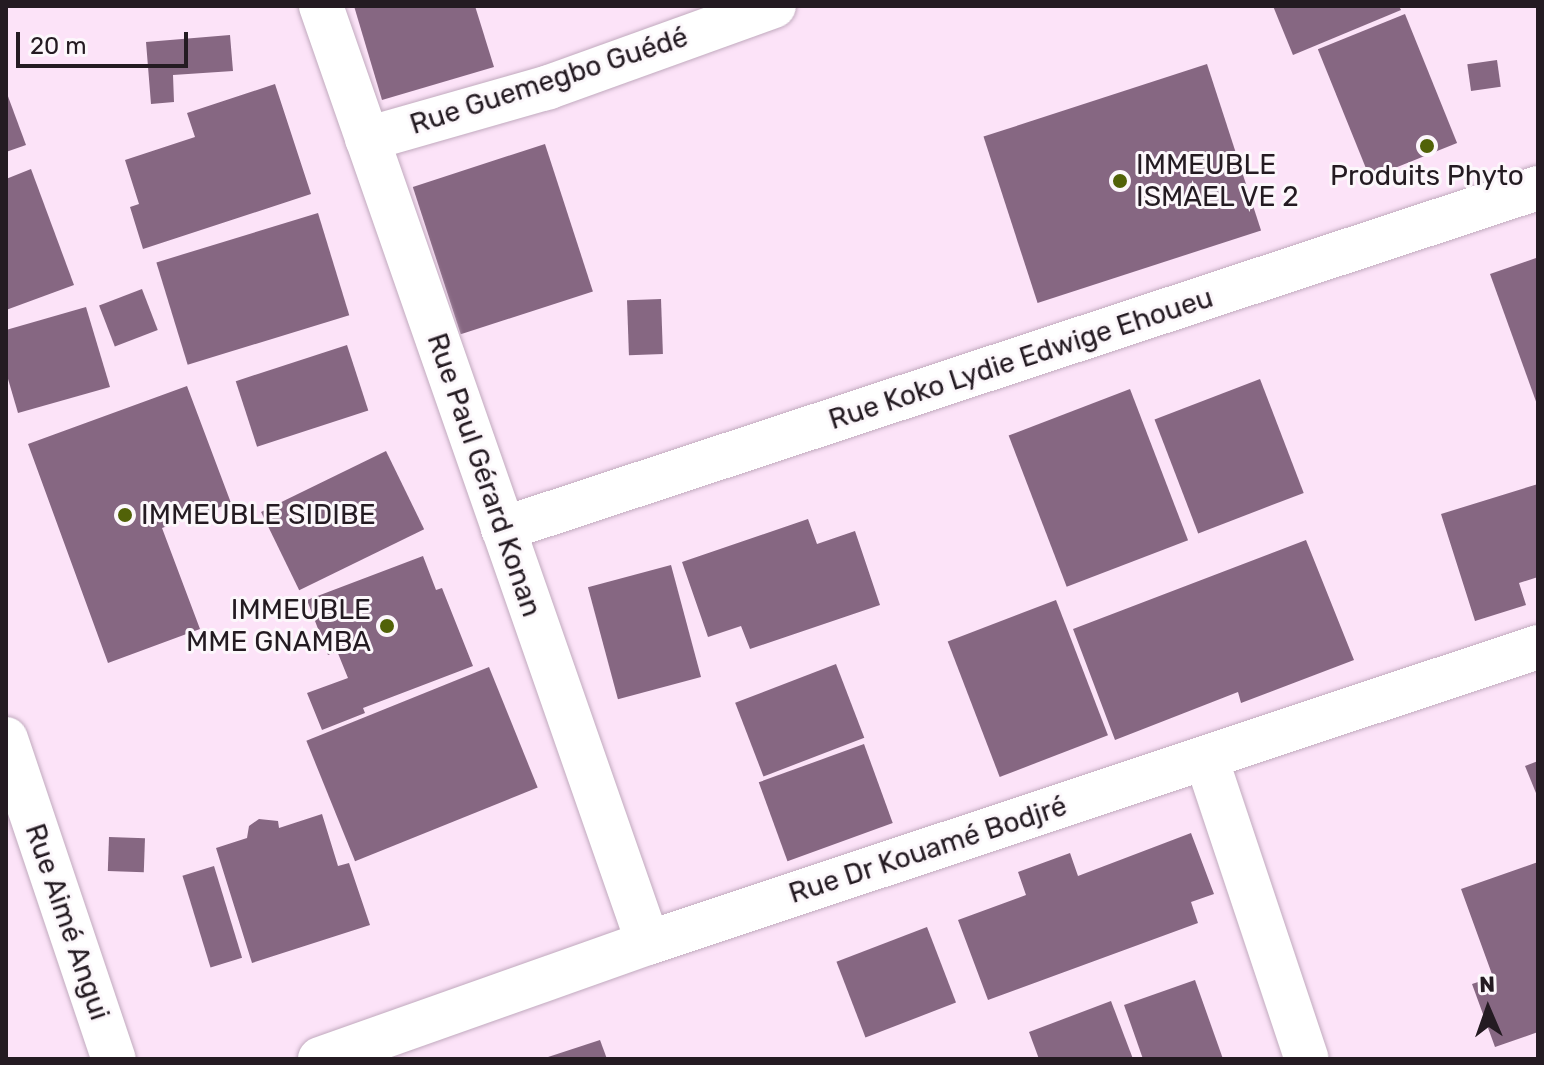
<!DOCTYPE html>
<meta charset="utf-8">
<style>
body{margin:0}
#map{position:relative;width:1544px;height:1065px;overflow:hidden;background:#fce3f8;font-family:Rubik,sans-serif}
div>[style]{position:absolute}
.building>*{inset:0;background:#866782;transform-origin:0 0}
.roads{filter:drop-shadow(0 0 2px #c1aabe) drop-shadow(0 0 2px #c1aabe)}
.minor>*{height:44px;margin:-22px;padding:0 22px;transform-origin:22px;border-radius:22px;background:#fff}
.dots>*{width:22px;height:22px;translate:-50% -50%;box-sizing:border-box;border:4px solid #fcf7fb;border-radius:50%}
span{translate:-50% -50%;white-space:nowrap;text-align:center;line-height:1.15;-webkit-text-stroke:6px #fcf7fb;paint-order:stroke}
.street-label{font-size:28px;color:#241b22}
.poi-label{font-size:28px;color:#241b22}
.left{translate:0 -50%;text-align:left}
.right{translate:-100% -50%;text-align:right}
.frame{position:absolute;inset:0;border:8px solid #241b22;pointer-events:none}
.north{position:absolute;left:1448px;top:969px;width:80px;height:80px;-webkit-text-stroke:6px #fcf7fb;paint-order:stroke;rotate:358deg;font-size:22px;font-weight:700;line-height:32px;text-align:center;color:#241b22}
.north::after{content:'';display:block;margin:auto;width:28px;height:36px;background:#241b22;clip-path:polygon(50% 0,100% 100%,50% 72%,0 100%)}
.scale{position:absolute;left:16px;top:32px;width:172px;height:36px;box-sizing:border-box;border:4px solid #241b22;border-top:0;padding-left:10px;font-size:24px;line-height:28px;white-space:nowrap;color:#241b22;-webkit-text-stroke:6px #fcf7fb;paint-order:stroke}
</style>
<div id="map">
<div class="building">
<div style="clip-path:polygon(354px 6px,475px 6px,494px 67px,382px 100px)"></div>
<div style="clip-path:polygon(1273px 6px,1399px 6px,1401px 10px,1293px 55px)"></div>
<div style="left:1405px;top:14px;width:139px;height:94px;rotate:68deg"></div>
<div style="clip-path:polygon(230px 35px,233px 71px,173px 75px,174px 102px,151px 104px,146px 42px)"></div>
<div style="left:1497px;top:60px;width:27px;height:30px;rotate:82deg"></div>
<div style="left:1207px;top:64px;width:175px;height:235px;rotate:72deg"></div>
<div style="clip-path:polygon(275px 84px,311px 194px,143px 249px,130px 207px,139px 204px,125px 160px,195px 137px,187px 113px)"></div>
<div style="clip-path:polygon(6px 91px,26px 145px,6px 152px)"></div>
<div style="left:545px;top:144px;width:155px;height:139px;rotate:72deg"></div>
<div style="clip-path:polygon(31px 169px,74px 285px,6px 310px,6px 179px)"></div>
<div style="left:318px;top:213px;width:107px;height:169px;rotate:73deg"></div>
<div style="clip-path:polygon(1536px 258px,1538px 264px,1538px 407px,1490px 274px)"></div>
<div style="left:142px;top:289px;width:44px;height:46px;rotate:69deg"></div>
<div style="left:661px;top:299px;width:55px;height:34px;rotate:88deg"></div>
<div style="clip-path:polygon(86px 307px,110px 387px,18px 413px,6px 372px,6px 330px)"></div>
<div style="left:347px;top:345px;width:69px;height:117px;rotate:72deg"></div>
<div style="left:1260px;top:379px;width:122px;height:113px;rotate:69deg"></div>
<div style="clip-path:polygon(187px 386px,231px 503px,162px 528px,200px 629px,108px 663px,28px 444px)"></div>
<div style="left:1130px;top:389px;width:162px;height:130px;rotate:69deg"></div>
<div style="left:386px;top:451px;width:87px;height:139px;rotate:64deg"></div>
<div style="clip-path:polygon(1538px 484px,1538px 577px,1519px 583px,1526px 605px,1475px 621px,1441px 514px)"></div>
<div style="clip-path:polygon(808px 519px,817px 544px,855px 531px,880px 605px,750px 649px,741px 626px,708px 637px,682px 562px)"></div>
<div style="clip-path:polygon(1306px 540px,1354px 660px,1241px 703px,1238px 692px,1115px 740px,1073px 629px)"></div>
<div style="clip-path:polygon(423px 556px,436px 590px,442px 588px,473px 666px,363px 708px,365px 713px,322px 730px,307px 693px,348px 678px,337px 651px,328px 655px,307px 600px)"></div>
<div style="left:671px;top:565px;width:116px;height:86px;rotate:75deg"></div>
<div style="left:1056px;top:600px;width:145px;height:116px;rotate:69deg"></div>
<div style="left:836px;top:664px;width:79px;height:108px;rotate:69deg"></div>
<div style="left:489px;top:667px;width:130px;height:197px;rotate:68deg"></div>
<div style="left:864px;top:744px;width:84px;height:112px;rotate:70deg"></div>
<div style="clip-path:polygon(1538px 761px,1538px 798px,1525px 766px)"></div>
<div style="clip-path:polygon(322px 814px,338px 866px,349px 863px,370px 925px,252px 963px,216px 848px,247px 838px,249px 826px,259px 819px,278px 821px,279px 828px)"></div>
<div style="clip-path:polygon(1191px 833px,1214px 894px,1191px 902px,1198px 923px,988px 1000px,958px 920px,1026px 895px,1018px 872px,1070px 853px,1078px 876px)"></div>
<div style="left:109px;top:837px;width:36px;height:34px;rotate:2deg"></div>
<div style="clip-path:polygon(1538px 862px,1538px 1032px,1495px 1047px,1472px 984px,1493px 977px,1461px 889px)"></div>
<div style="left:214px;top:866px;width:96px;height:33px;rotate:73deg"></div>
<div style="left:927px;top:927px;width:81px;height:97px;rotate:69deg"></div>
<div style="clip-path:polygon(1195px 980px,1223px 1059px,1143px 1059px,1124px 1005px)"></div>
<div style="clip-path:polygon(1111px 1001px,1133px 1059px,1039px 1059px,1029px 1032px)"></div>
<div style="clip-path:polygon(600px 1040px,607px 1059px,545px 1059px,545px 1058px)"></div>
</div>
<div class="roads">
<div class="minor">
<div style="left:321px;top:6px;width:992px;rotate:70.76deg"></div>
<div style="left:367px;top:139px;width:189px;rotate:-15.9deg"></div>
<div style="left:549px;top:87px;width:239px;rotate:-19.8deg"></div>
<div style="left:503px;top:529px;width:1090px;rotate:-18.24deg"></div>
<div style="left:6px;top:739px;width:338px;rotate:71.4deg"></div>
<div style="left:1206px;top:758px;width:317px;rotate:71.5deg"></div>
<div style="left:320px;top:1059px;width:348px;rotate:-19.5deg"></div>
<div style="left:648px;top:943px;width:938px;rotate:-18.4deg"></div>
</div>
</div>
<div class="dots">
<div style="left:1427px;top:146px;background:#516208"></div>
<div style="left:1120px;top:181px;background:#516208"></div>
<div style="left:125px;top:515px;background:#516208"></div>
<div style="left:387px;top:626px;background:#516208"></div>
</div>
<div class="street-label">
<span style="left:549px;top:81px;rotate:-18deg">Rue Guemegbo Guédé</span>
<span style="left:1021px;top:359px;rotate:-18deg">Rue Koko Lydie Edwige Ehoueu</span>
<span style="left:484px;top:475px;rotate:71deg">Rue Paul Gérard Konan</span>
<span style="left:928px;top:850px;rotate:-18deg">Rue Dr Kouamé Bodjré</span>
<span style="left:67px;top:922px;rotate:71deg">Rue Aimé Angui</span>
</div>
<div class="poi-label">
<span class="left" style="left:1136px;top:181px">IMMEUBLE<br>ISMAEL VE 2</span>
<span style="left:1427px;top:176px">Produits Phyto</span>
<span class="left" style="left:141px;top:515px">IMMEUBLE SIDIBE</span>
<span class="right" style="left:371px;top:626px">IMMEUBLE<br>MME GNAMBA</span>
</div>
<div class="frame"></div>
<div class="north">N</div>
<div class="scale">20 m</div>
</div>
